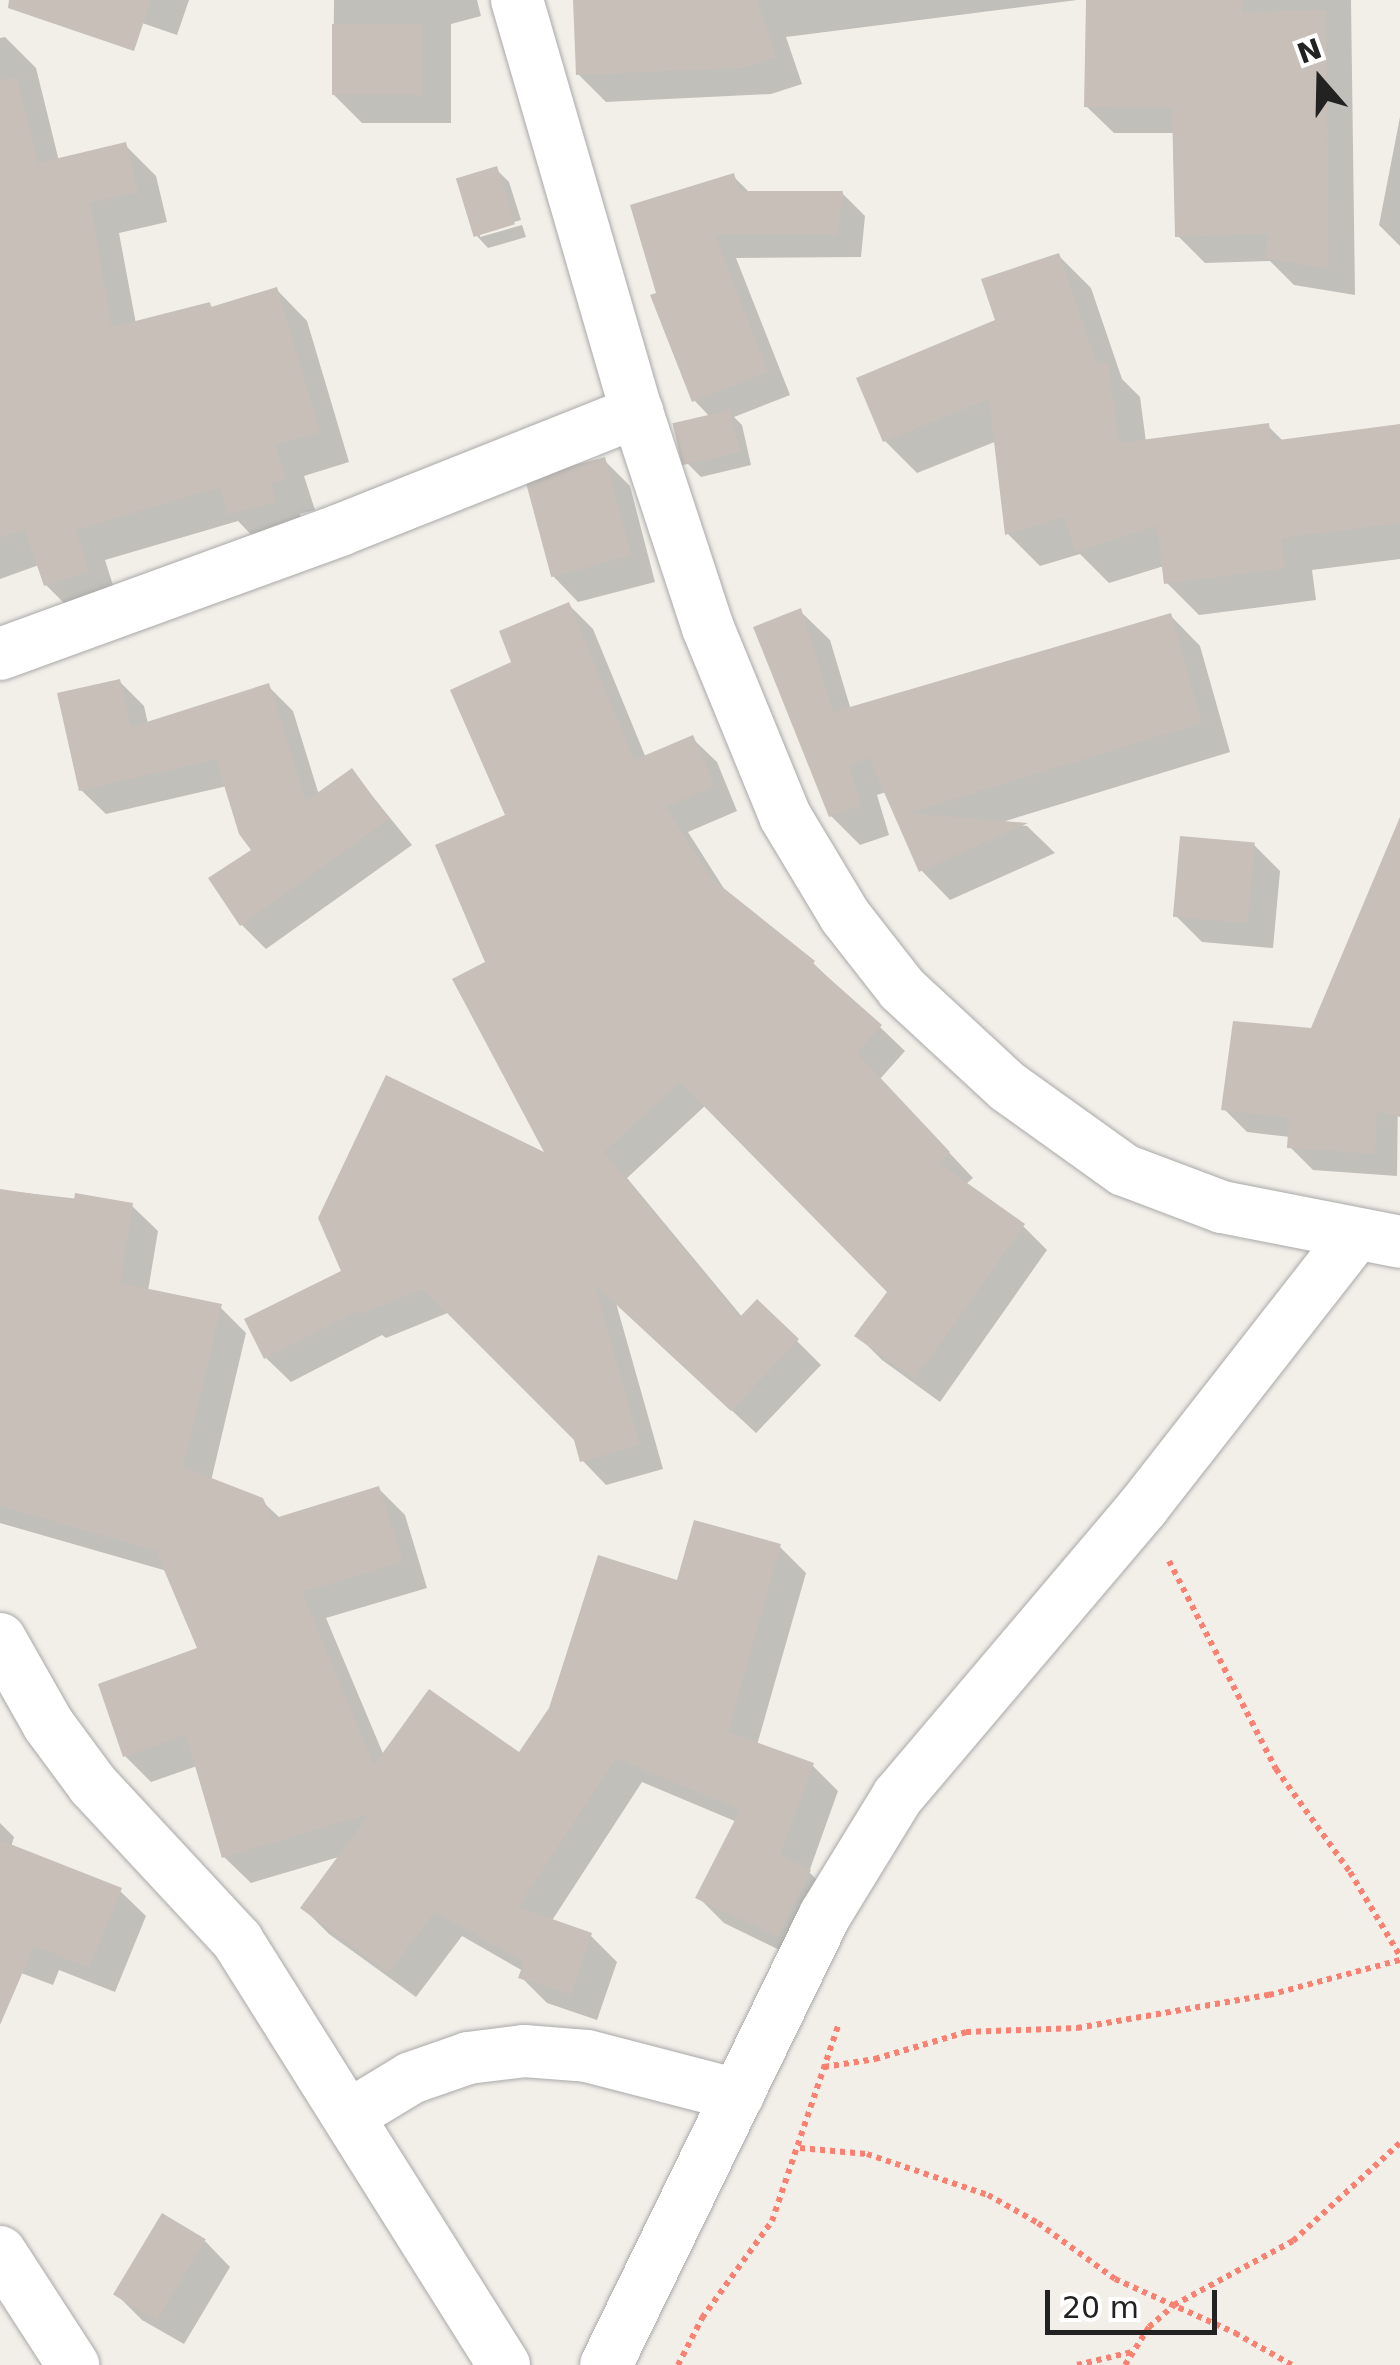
<!DOCTYPE html>
<style>
body{margin:0}
#map{position:relative;width:1400px;height:2365px;overflow:hidden;background:#f2efe9;font-family:"DejaVu Sans",sans-serif}
div>[style]{position:absolute}
.shadow>*{inset:0;background:#0003}
.building>*{inset:0;background:#c7bfb8;transform-origin:0 0}
.path>*{height:6px;margin-top:-3px;transform-origin:0;background:repeating-linear-gradient(90deg,#fa8072 0 5px,transparent 0 10px)}
.roads{filter:drop-shadow(0 0 2px #a9a9a9) drop-shadow(0 0 2px #a9a9a9)}
.minor>*{height:52px;margin:-26px;padding:0 26px;transform-origin:26px;border-radius:26px;background:#fff}
span{translate:-50% -50%;white-space:nowrap;text-align:center;line-height:1.15;-webkit-text-stroke:8px #fff;paint-order:stroke}
.north{position:absolute;left:1270px;top:30px;width:100px;height:100px;-webkit-text-stroke:8px #fff;paint-order:stroke;rotate:340deg;font-size:28px;font-weight:700;line-height:40px;text-align:center;color:#222}
.north::after{content:'';display:block;margin:auto;width:35px;height:45px;background:#222;clip-path:polygon(50% 0,100% 100%,50% 72%,0 100%)}
.scale{position:absolute;left:1045px;top:2290px;width:172px;height:45px;box-sizing:border-box;border:5px solid #222;border-top:0;padding-left:12px;font-size:30px;line-height:35px;white-space:nowrap;color:#222;-webkit-text-stroke:8px #fff;paint-order:stroke}
</style>
<div id="map">
<div class="shadow">
<div style="clip-path:polygon(75px 0,189px 0,177px 35px)"></div>
<div style="clip-path:polygon(334px 0,477px 0,481px 16px,451px 24px,451px 123px,362px 123px,333px 94px)"></div>
<div style="clip-path:polygon(575px 0,1077px 0,786px 37px,802px 84px,771px 94px,606px 102px,578px 74px)"></div>
<div style="clip-path:polygon(1088px 0,1351px 0,1355px 295px,1294px 285px,1270px 261px,1205px 263px,1178px 236px,1176px 133px,1114px 133px,1086px 106px)"></div>
<div style="clip-path:polygon(5px 37px,36px 68px,59px 161px,125px 145px,156px 176px,167px 222px,119px 233px,136px 324px,209px 304px,214px 309px,277px 290px,307px 321px,349px 462px,304px 476px,315px 510px,300px 514px,305px 532px,261px 545px,238px 521px,105px 560px,118px 601px,77px 616px,46px 585px,39px 565px,0 579px,0 38px)"></div>
<div style="clip-path:polygon(1400px 117px,1400px 246px,1379px 225px)"></div>
<div style="clip-path:polygon(496px 169px,509px 182px,521px 220px,480px 232px,480px 237px,522px 225px,526px 237px,488px 248px,476px 235px)"></div>
<div style="clip-path:polygon(733px 176px,750px 193px,842px 193px,865px 216px,861px 257px,736px 258px,790px 395px,734px 417px,742px 425px,751px 465px,701px 477px,688px 464px,710px 417px,694px 400px,659px 294px)"></div>
<div style="clip-path:polygon(1058px 255px,1091px 288px,1122px 379px,1140px 397px,1146px 442px,1268px 426px,1284px 442px,1400px 427px,1400px 559px,1312px 570px,1316px 600px,1199px 615px,1166px 582px,1164px 566px,1109px 583px,1080px 554px,1040px 566px,1008px 534px,997px 441px,917px 473px,885px 441px)"></div>
<div style="clip-path:polygon(604px 460px,630px 486px,655px 582px,578px 602px,553px 576px)"></div>
<div style="clip-path:polygon(569px 605px,593px 629px,646px 758px,692px 738px,717px 762px,737px 811px,688px 832px,728px 895px,813px 963px,905px 1051px,880px 1079px,973px 1178px,965px 1185px,1023px 1226px,1047px 1250px,940px 1402px,882px 1360px,858px 1336px,890px 1292px,706px 1105px,627px 1178px,743px 1318px,797px 1341px,821px 1365px,756px 1433px,616px 1303px,663px 1469px,606px 1485px,582px 1460px,576px 1438px,450px 1312px,386px 1338px,382px 1335px,291px 1382px,266px 1358px,344px 1272px,550px 1157px,488px 963px,508px 816px,515px 663px)"></div>
<div style="clip-path:polygon(800px 611px,830px 640px,851px 710px,1171px 616px,1200px 646px,1230px 752px,999px 823px,1027px 826px,1055px 853px,950px 900px,921px 870px,886px 792px,877px 795px,889px 835px,860px 845px,831px 816px)"></div>
<div style="clip-path:polygon(120px 682px,144px 706px,148px 724px,268px 686px,293px 711px,319px 795px,352px 771px,412px 845px,266px 949px,242px 925px,212px 879px,254px 851px,227px 786px,106px 814px,81px 790px)"></div>
<div style="clip-path:polygon(1254px 845px,1280px 871px,1273px 948px,1202px 942px,1176px 916px)"></div>
<div style="clip-path:polygon(1400px 911px,1397px 1176px,1313px 1170px,1290px 1147px,1290px 1137px,1247px 1132px,1224px 1109px,1313px 1031px)"></div>
<div style="clip-path:polygon(0 1190px,131px 1205px,158px 1231px,148px 1291px,220px 1307px,246px 1333px,211px 1481px,262px 1501px,281px 1519px,379px 1489px,405px 1515px,427px 1588px,326px 1618px,384px 1756px,519px 1756px,679px 1583px,780px 1547px,806px 1573px,757px 1745px,812px 1765px,838px 1791px,809px 1872px,835px 1898px,804px 1962px,724px 1923px,698px 1897px,737px 1822px,642px 1782px,551px 1922px,591px 1936px,617px 1962px,597px 2020px,547px 2003px,521px 1977px,523px 1971px,462px 1936px,416px 1997px,329px 1934px,303px 1908px,342px 1856px,251px 1883px,224px 1857px,197px 1766px,151px 1782px,125px 1756px,200px 1649px,167px 1571px,0 1523px)"></div>
<div style="clip-path:polygon(0 1823px,14px 1837px,11px 1847px,120px 1891px,146px 1916px,115px 1992px,59px 1970px,53px 1985px,0 1965px)"></div>
<div style="clip-path:polygon(205px 2241px,230px 2267px,184px 2344px,142px 2320px,116px 2294px)"></div>
</div>
<div class="building">
<div style="clip-path:polygon(9px 0,151px 0,134px 51px,8px 8px)"></div>
<div style="clip-path:polygon(573px 0,757px 0,776px 57px,743px 68px,576px 75px)"></div>
<div style="clip-path:polygon(1086px 0,1242px 0,1242px 12px,1326px 10px,1329px 269px,1264px 258px,1269px 234px,1175px 237px,1172px 108px,1084px 107px)"></div>
<div style="left:423px;top:24px;width:71px;height:91px;rotate:90deg"></div>
<div style="clip-path:polygon(17px 78px,38px 163px,126px 142px,138px 192px,90px 203px,112px 327px,210px 302px,211px 307px,277px 287px,320px 432px,275px 445px,286px 479px,271px 483px,276px 502px,228px 515px,220px 487px,76px 530px,89px 571px,44px 586px,25px 530px,0 538px,0 80px)"></div>
<div style="left:497px;top:166px;width:61px;height:43px;rotate:73deg"></div>
<div style="clip-path:polygon(734px 173px,739px 191px,843px 191px,838px 235px,715px 235px,768px 372px,692px 402px,650px 295px,656px 293px,630px 205px)"></div>
<div style="clip-path:polygon(1059px 253px,1097px 364px,1108px 362px,1119px 443px,1269px 423px,1271px 441px,1400px 424px,1400px 523px,1281px 538px,1285px 568px,1164px 584px,1157px 526px,1075px 552px,1064px 517px,1005px 535px,989px 399px,883px 442px,856px 378px,995px 320px,981px 279px)"></div>
<div style="left:730px;top:410px;width:43px;height:59px;rotate:77deg"></div>
<div style="left:605px;top:457px;width:102px;height:83px;rotate:75deg"></div>
<div style="clip-path:polygon(569px 602px,634px 760px,693px 735px,715px 786px,666px 807px,711px 878px,815px 961px,813px 964px,882px 1025px,857px 1053px,950px 1152px,939px 1163px,1025px 1224px,915px 1379px,854px 1336px,887px 1292px,680px 1082px,604px 1152px,740px 1317px,757px 1299px,799px 1339px,731px 1411px,595px 1285px,640px 1445px,580px 1462px,574px 1440px,423px 1289px,359px 1315px,358px 1311px,264px 1359px,244px 1319px,341px 1271px,318px 1218px,386px 1075px,544px 1152px,452px 979px,485px 962px,435px 845px,505px 815px,450px 690px,511px 662px,499px 631px)"></div>
<div style="clip-path:polygon(801px 608px,833px 712px,1171px 613px,1202px 723px,909px 813px,1028px 823px,919px 872px,869px 758px,849px 766px,861px 806px,829px 817px,753px 627px)"></div>
<div style="clip-path:polygon(120px 679px,131px 727px,269px 683px,306px 801px,352px 768px,389px 819px,240px 926px,208px 878px,251px 850px,239px 834px,216px 759px,79px 791px,57px 693px)"></div>
<div style="clip-path:polygon(1400px 817px,1400px 1117px,1377px 1111px,1375px 1154px,1287px 1148px,1289px 1118px,1221px 1110px,1233px 1021px,1311px 1028px)"></div>
<div style="left:1180px;top:836px;width:75px;height:81px;rotate:5deg"></div>
<div style="clip-path:polygon(0 1189px,74px 1200px,75px 1193px,133px 1203px,120px 1283px,222px 1304px,183px 1467px,263px 1498px,272px 1519px,379px 1486px,403px 1562px,302px 1592px,374px 1765px,429px 1689px,519px 1752px,549px 1708px,598px 1555px,677px 1580px,694px 1520px,781px 1544px,728px 1732px,814px 1763px,780px 1855px,811px 1870px,778px 1937px,695px 1898px,740px 1810px,616px 1758px,518px 1907px,592px 1933px,571px 1995px,518px 1978px,524px 1962px,435px 1912px,389px 1973px,300px 1908px,369px 1814px,222px 1858px,186px 1735px,123px 1757px,98px 1684px,197px 1648px,156px 1551px,0 1506px)"></div>
<div style="clip-path:polygon(0 1840px,122px 1888px,89px 1968px,34px 1946px,0 2025px)"></div>
<div style="left:162px;top:2213px;width:51px;height:95px;rotate:31deg"></div>
</div>
<div class="path">
<div style="left:1169px;top:1561px;width:234px;rotate:62.8deg"></div>
<div style="left:1276px;top:1769px;width:127px;rotate:54.3deg"></div>
<div style="left:1350px;top:1872px;width:98px;rotate:59.2deg"></div>
<div style="left:824px;top:2067px;width:52px;rotate:-8.9deg"></div>
<div style="left:875px;top:2059px;width:95px;rotate:-16.5deg"></div>
<div style="left:966px;top:2032px;width:111px;rotate:-2.1deg"></div>
<div style="left:1077px;top:2028px;width:195px;rotate:-9.8deg"></div>
<div style="left:1269px;top:1995px;width:136px;rotate:-15deg"></div>
<div style="left:800px;top:2148px;width:67px;rotate:5.1deg"></div>
<div style="left:867px;top:2154px;width:128px;rotate:18.7deg"></div>
<div style="left:988px;top:2195px;width:57px;rotate:29.2deg"></div>
<div style="left:1038px;top:2223px;width:95px;rotate:36deg"></div>
<div style="left:1115px;top:2279px;width:132px;rotate:24.2deg"></div>
<div style="left:1235px;top:2333px;width:65px;rotate:29.3deg"></div>
<div style="left:678px;top:2365px;width:53px;rotate:-62.9deg"></div>
<div style="left:702px;top:2318px;width:120px;rotate:-54.2deg"></div>
<div style="left:772px;top:2221px;width:206px;rotate:-71.3deg"></div>
<div style="left:1077px;top:2365px;width:57px;rotate:-13.3deg"></div>
<div style="left:1125px;top:2365px;width:45px;rotate:-57.7deg"></div>
<div style="left:1149px;top:2327px;width:33px;rotate:-41deg"></div>
<div style="left:1174px;top:2305px;width:135px;rotate:-28.3deg"></div>
<div style="left:1293px;top:2241px;width:145px;rotate:-42.5deg"></div>
</div>
<div class="roads">
<div class="minor">
<div style="left:517px;top:0;width:429px;rotate:73.8deg"></div>
<div style="left:637px;top:412px;width:227px;rotate:71.8deg"></div>
<div style="left:708px;top:628px;width:203px;rotate:67.7deg"></div>
<div style="left:785px;top:816px;width:117px;rotate:59deg"></div>
<div style="left:845px;top:916px;width:93px;rotate:52deg"></div>
<div style="left:902px;top:989px;width:144px;rotate:42.8deg"></div>
<div style="left:1008px;top:1087px;width:143px;rotate:35.6deg"></div>
<div style="left:1124px;top:1170px;width:105px;rotate:20.7deg"></div>
<div style="left:1222px;top:1207px;width:181px;rotate:11.1deg"></div>
<div style="left:0;top:654px;width:362px;rotate:-20deg"></div>
<div style="left:340px;top:530px;width:320px;rotate:-21.7deg"></div>
<div style="left:0;top:1639px;width:98px;rotate:60.5deg"></div>
<div style="left:48px;top:1724px;width:76px;rotate:53.6deg"></div>
<div style="left:93px;top:1785px;width:212px;rotate:47.1deg"></div>
<div style="left:237px;top:1940px;width:502px;rotate:57.86deg"></div>
<div style="left:350px;top:2115px;width:71px;rotate:-31.2deg"></div>
<div style="left:411px;top:2078px;width:60px;rotate:-19.3deg"></div>
<div style="left:468px;top:2058px;width:56px;rotate:-7.1deg"></div>
<div style="left:524px;top:2051px;width:63px;rotate:4.5deg"></div>
<div style="left:587px;top:2056px;width:156px;rotate:14.5deg"></div>
<div style="left:0;top:2252px;width:135px;rotate:57.1deg"></div>
<div style="left:606px;top:2365px;width:500px;rotate:-64.05deg"></div>
<div style="left:825px;top:1915px;width:140px;rotate:-58.5deg"></div>
<div style="left:898px;top:1796px;width:379px;rotate:-49.7deg"></div>
<div style="left:1143px;top:1507px;width:344px;rotate:-52deg"></div>
</div>
</div>
<div class="north">N</div>
<div class="scale">20 m</div>
</div>
